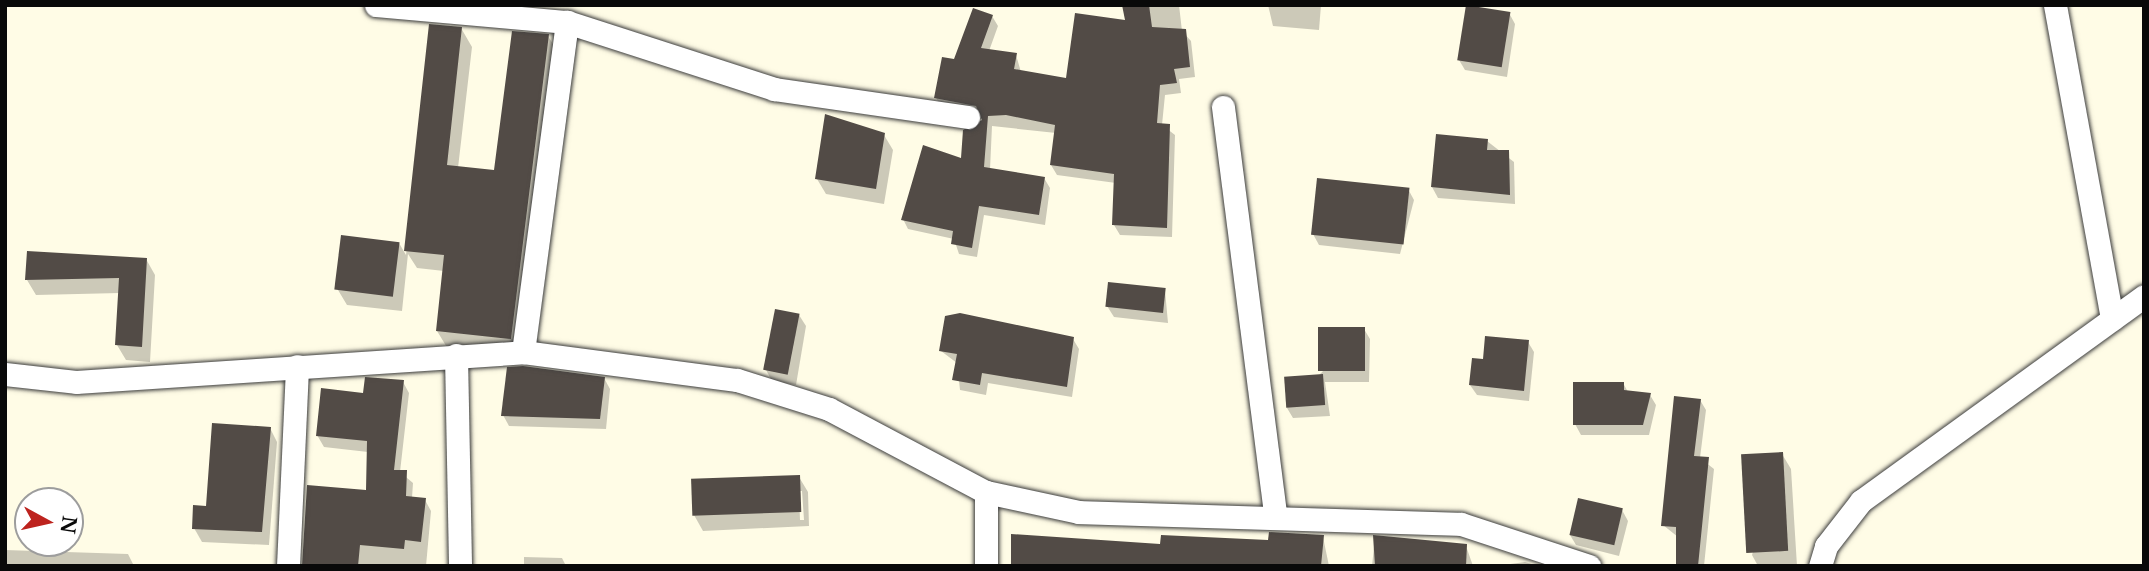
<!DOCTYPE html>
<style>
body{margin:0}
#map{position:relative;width:2149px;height:571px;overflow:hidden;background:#fffce6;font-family:"Libre Baskerville",serif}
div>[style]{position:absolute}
.shadow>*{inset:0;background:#0003}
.building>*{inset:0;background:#524b46;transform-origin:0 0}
.roads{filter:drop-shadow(0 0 2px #3c3c3c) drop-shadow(0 0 2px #3c3c3c)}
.street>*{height:23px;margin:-11.5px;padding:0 11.5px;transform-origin:11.5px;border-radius:11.5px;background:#fff}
span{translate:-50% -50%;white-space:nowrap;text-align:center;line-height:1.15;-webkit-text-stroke:7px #fff;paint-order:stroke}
.frame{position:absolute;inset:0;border:7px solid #090909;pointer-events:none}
.north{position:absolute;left:14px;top:487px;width:70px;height:70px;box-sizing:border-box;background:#fff;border:2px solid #9d9d9d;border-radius:50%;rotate:98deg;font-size:19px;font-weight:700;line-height:28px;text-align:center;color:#090909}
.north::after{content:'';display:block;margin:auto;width:24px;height:32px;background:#bd231e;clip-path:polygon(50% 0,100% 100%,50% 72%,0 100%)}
</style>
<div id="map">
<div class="shadow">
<div style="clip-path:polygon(1124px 5px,1179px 5px,1182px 31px,1191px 41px,1195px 77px,1179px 79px,1181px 93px,1165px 95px,1162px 125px,1175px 135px,1172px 237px,1120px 235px,1114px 225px,1116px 183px,1057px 175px,1051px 165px,1056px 133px,992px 126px,990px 170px,1044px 178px,1050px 188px,1045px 225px,984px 215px,977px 257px,959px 254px,954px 239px,908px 229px,903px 219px,963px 160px,984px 120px,942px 108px,936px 98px,955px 61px,992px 16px,998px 26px,989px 51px,1016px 55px,1021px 72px,1067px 80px,1127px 23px)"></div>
<div style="clip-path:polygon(1268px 5px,1321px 5px,1319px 30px,1273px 26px)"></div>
<div style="clip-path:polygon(1509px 13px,1515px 24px,1507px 77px,1465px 70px,1459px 60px)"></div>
<div style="clip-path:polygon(431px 26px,461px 28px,472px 47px,458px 168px,496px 172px,548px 36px,559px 54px,520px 356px,448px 349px,437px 331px,444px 271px,417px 268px,408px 254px,402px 311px,347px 305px,338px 290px,399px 243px,406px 255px)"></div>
<div style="clip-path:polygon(884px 135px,893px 150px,884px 204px,826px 194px,817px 179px)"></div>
<div style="clip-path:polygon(1487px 141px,1514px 162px,1515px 204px,1438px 198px,1432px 187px)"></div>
<div style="clip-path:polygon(1408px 189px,1414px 200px,1400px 254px,1319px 245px,1313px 234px)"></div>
<div style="clip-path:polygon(146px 259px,155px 275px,150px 362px,126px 360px,117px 345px,120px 293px,36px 295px,27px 280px)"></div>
<div style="clip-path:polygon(1165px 290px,1168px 323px,1114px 317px,1107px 306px)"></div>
<div style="clip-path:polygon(799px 315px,806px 326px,796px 385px,772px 381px,766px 370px)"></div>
<div style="clip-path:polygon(1364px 329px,1370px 339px,1369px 382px,1325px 382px,1330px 416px,1293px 418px,1287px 408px)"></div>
<div style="clip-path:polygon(1073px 339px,1079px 349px,1072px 397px,988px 383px,986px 395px,960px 390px,957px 363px,941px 351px)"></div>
<div style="clip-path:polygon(1528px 342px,1534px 352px,1529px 401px,1477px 395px,1470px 385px,1485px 361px)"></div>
<div style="clip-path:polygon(604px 378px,610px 389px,606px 429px,509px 426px,503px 415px)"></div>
<div style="clip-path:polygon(403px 382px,409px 393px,400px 472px,413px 483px,412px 498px,425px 500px,431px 511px,426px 566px,303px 566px,367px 492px,368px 452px,324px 447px,317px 435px,365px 395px)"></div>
<div style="clip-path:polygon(1623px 383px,1628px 392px,1650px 395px,1656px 405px,1649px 435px,1581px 435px,1575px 424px)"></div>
<div style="clip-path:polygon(1700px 400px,1706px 410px,1700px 458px,1714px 469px,1704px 566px,1678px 566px,1678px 537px,1663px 525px)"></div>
<div style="clip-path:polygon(270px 428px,277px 442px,269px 545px,202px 542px,194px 528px)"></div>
<div style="clip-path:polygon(1782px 454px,1791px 469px,1797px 566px,1758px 566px,1752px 555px)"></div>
<div style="clip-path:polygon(evenodd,799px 477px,808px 492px,809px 526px,703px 531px,694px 515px,799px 477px,799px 491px,802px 491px,804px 520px,800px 520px,799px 491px)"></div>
<div style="clip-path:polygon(1622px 510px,1628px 521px,1619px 556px,1576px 545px,1570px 535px)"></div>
<div style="clip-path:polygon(1323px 537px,1329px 566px,1013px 566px,1161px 546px)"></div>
<div style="clip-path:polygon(1375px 537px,1466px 546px,1473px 566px,1372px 566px)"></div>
<div style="clip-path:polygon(5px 550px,128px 554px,134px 566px,5px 566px)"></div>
<div style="clip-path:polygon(524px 557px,562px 558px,566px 566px,524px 566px)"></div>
<div style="clip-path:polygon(1525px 562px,1538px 566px,1496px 566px)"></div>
</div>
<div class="building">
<div style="clip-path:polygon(1122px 5px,1149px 5px,1152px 27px,1186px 29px,1190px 67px,1174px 69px,1177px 83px,1160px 85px,1157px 123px,1170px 124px,1167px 228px,1112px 225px,1114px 174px,1050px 165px,1055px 125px,1006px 115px,988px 116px,984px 167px,1045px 177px,1039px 215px,979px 206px,972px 248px,951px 244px,953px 231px,901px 220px,923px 145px,961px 158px,963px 130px,982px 120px,976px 106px,934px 98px,942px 57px,954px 59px,973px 8px,993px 15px,981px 48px,1017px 53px,1014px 69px,1066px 78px,1075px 13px,1125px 20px)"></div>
<div style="left:1466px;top:5px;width:45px;height:56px;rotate:9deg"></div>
<div style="clip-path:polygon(429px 24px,462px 27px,447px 165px,494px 170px,512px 31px,549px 34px,511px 339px,436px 331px,444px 255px,404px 251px)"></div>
<div style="clip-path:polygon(825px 114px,885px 133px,876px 189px,815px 179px)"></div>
<div style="clip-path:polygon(1436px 134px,1488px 139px,1487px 150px,1509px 150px,1510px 195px,1431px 187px)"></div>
<div style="left:1317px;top:178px;width:93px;height:57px;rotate:6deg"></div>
<div style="left:341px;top:235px;width:59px;height:55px;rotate:7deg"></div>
<div style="clip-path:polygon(27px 251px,147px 258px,142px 347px,115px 345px,119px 278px,25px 280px)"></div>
<div style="left:1108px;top:282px;width:58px;height:25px;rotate:6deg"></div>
<div style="left:775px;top:309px;width:25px;height:62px;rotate:11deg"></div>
<div style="clip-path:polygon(960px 313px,1074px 337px,1067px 387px,982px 373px,980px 385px,952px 380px,957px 354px,939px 351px,945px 316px)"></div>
<div style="left:1318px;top:327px;width:47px;height:44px"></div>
<div style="clip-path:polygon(1485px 336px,1529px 340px,1524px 391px,1469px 385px,1472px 358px,1483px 359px)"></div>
<div style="clip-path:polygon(523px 366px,605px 377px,600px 419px,501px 416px,507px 367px)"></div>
<div style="left:1323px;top:374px;width:31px;height:39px;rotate:86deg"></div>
<div style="clip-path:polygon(365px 377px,404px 380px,394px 470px,407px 470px,406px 496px,426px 498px,421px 542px,405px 540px,404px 549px,360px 545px,358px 566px,302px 566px,307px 485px,366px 490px,367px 441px,316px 436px,321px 388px,363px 393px)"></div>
<div style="clip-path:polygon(1573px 382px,1624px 382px,1624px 390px,1651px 393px,1643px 425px,1573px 425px)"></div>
<div style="clip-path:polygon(1674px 396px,1701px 399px,1694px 456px,1709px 457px,1698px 566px,1676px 566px,1676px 527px,1661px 526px)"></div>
<div style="clip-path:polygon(212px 423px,271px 427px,262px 532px,192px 529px,193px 505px,206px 506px)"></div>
<div style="left:1783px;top:452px;width:99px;height:42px;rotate:87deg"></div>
<div style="left:800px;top:475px;width:37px;height:109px;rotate:88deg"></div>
<div style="left:1578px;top:498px;width:46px;height:38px;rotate:13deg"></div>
<div style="clip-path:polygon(1269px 532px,1324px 535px,1321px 566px,1011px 566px,1011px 534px,1160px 544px,1161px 535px,1268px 540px)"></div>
<div style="clip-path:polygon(1373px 535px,1467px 544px,1466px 566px,1375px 566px)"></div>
</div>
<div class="roads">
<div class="street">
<div style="left:376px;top:5px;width:192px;rotate:5.1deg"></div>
<div style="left:567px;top:22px;width:218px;rotate:17.9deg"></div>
<div style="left:774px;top:89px;width:196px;rotate:8.2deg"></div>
<div style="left:2055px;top:5px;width:319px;rotate:79.7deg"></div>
<div style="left:1223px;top:107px;width:411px;rotate:82.7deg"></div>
<div style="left:523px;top:352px;width:333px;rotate:-82.4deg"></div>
<div style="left:456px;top:355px;width:211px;rotate:88.9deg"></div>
<div style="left:5px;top:374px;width:71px;rotate:6.4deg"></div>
<div style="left:76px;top:382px;width:448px;rotate:-3.8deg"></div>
<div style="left:523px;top:352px;width:216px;rotate:7.5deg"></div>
<div style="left:737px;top:380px;width:96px;rotate:17.5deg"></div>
<div style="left:829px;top:409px;width:178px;rotate:27.9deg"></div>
<div style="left:986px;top:492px;width:95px;rotate:12.1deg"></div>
<div style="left:1079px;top:512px;width:382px;rotate:1.8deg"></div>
<div style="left:1461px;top:524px;width:135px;rotate:18.2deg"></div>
<div style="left:288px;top:566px;width:200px;rotate:-87.4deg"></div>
<div style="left:986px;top:566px;width:74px;rotate:-90deg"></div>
<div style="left:1820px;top:566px;width:21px;rotate:-73deg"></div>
<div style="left:1826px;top:546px;width:57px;rotate:-52.1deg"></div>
<div style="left:1861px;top:501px;width:349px;rotate:-35.9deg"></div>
</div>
</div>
<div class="frame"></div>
<div class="north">N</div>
</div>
